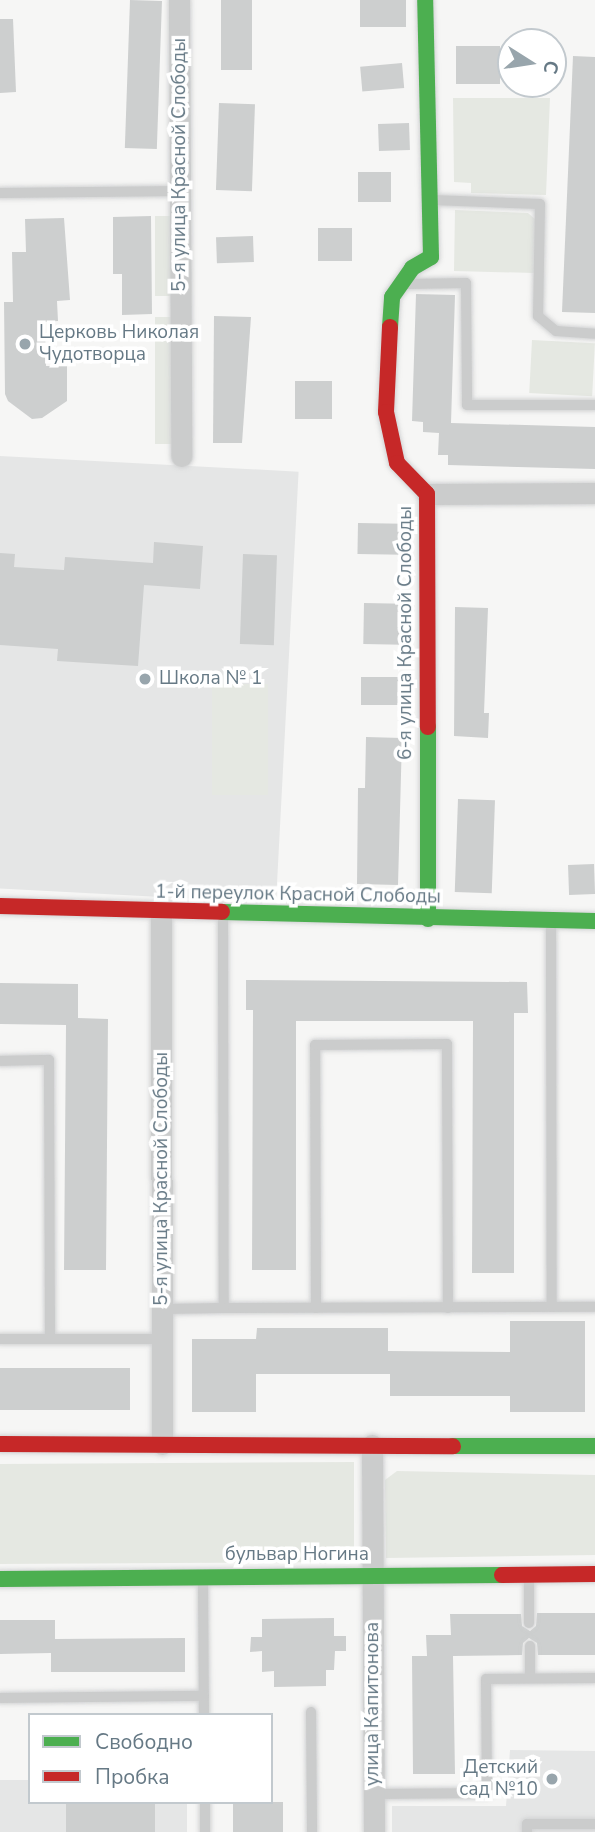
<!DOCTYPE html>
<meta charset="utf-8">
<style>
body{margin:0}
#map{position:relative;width:595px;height:1832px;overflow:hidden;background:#f6f6f5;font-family:"Nunito Sans",sans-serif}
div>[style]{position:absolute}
.built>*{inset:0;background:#e5e6e6;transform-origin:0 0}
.green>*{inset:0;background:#e5e8e2;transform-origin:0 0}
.building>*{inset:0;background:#cdcfcf;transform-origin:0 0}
.roads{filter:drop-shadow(0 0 2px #d2d3d4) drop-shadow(0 0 2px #d2d3d4)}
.lane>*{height:10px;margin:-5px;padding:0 5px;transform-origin:5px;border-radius:5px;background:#cbcccc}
.street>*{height:21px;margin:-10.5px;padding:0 10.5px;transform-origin:10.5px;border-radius:10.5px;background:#cbcccc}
.fast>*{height:16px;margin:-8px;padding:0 8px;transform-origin:8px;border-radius:8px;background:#4caf50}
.jam>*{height:16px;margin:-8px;padding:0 8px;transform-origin:8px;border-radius:8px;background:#c62828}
.dots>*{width:19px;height:19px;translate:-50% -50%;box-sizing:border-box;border:4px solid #fff;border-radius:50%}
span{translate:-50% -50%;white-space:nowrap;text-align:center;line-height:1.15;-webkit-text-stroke:7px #fff;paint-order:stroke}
.street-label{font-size:19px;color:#667985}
.poi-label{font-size:19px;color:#667985}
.left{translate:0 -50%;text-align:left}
.right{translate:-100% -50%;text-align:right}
.legend{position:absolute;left:28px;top:1713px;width:245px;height:91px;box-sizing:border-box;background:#fff;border:2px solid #c2c9ce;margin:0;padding:9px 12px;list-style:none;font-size:21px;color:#667985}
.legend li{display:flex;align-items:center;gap:14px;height:35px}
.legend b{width:35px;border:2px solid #c2c9ce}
.north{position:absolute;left:497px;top:28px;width:70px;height:70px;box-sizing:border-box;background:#fff;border:2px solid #c2c9ce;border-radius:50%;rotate:102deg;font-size:19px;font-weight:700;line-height:28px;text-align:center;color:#667985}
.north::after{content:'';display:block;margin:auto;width:24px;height:32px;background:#98a5ac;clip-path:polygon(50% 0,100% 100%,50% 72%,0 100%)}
</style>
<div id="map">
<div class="built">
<div style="left:0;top:456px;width:299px;height:432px;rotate:3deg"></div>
<div style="clip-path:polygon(510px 1750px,595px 1751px,595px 1832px,392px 1832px,392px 1806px,506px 1806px)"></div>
<div style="clip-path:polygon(0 1780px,30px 1780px,30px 1802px,187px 1802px,187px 1832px,0 1832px)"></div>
</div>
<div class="green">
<div style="clip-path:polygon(453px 98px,550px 98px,546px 195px,471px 193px,471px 183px,454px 182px)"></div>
<div style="clip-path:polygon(455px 210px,528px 213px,536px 220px,534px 273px,454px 271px)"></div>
<div style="left:175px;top:216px;width:80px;height:20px;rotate:90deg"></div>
<div style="left:155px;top:317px;width:21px;height:127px"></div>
<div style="left:532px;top:340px;width:63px;height:53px;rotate:3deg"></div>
<div style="left:212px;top:684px;width:56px;height:111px"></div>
<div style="clip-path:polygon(354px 1462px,354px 1552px,334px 1562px,0 1564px,0 1464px)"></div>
<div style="clip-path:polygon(397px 1471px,595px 1475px,595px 1555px,386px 1558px,385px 1480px)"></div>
</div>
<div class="building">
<div style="left:130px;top:0;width:32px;height:148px;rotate:2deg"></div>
<div style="left:221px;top:0;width:31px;height:70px"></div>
<div style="left:360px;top:0;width:46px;height:27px"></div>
<div style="clip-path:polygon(0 19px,13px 19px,16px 92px,0 93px)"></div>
<div style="left:456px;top:46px;width:44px;height:38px"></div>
<div style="clip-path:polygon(573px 56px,595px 57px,595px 313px,562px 312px)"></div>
<div style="left:402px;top:63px;width:25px;height:42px;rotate:85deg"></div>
<div style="left:219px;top:103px;width:36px;height:87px;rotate:2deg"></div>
<div style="left:409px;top:123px;width:27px;height:31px;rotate:88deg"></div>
<div style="left:358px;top:172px;width:33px;height:30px"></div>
<div style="clip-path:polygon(151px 216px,152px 314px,122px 315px,122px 274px,113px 274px,113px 217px)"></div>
<div style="clip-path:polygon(64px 218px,70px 300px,57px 301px,58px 321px,45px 322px,46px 366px,67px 366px,67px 401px,42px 418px,32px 419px,8px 401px,5px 394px,4px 302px,13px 302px,12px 252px,26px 252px,25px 219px)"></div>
<div style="left:318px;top:228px;width:34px;height:33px"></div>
<div style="left:253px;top:236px;width:26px;height:37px;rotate:88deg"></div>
<div style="clip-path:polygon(416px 294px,455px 295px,451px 423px,595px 427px,595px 469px,448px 465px,448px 455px,438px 455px,439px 433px,423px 432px,423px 422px,412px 421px)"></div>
<div style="clip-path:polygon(214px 316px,251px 317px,242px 443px,213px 443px)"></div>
<div style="left:295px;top:381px;width:37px;height:38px"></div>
<div style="left:358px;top:523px;width:45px;height:31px;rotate:1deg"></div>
<div style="clip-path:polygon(154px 542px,203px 546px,200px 589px,144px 585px,138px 666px,57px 661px,58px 649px,0 645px,0 553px,15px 554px,14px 567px,64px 570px,65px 557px,153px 563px)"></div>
<div style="left:243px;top:554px;width:34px;height:90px;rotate:2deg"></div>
<div style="left:364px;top:603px;width:39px;height:41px;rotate:1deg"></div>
<div style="clip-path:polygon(455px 607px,488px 608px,484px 713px,489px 713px,488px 738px,454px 736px)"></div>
<div style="left:361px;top:677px;width:40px;height:28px"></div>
<div style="clip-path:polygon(366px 737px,402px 738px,398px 885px,357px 884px,358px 788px,365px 788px)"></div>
<div style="left:458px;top:799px;width:37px;height:93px;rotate:2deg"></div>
<div style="left:594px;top:864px;width:30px;height:26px;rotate:88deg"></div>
<div style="clip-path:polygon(246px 980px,527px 982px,528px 1013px,514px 1013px,514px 1273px,472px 1273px,473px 1021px,296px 1021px,296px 1270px,252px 1270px,253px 1010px,246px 1010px)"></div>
<div style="clip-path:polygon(0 983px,78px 984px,78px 1018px,108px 1019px,106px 1270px,64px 1270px,66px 1025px,0 1024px)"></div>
<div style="clip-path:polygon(510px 1321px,585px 1321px,585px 1412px,510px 1412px,510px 1396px,390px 1396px,390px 1374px,256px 1374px,256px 1412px,192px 1412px,192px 1339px,256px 1339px,257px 1328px,388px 1328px,388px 1351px,510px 1352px)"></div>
<div style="left:0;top:1368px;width:130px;height:42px"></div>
<div style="clip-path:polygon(537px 1613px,595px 1613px,595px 1655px,538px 1655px,537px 1643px,529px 1638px,523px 1643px,522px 1655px,453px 1656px,455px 1774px,413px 1774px,412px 1656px,427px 1656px,426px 1635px,451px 1635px,450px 1614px,521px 1614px,522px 1626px,530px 1631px,536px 1626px)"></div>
<div style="clip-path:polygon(334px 1618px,334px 1636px,346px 1636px,346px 1651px,335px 1651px,334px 1670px,326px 1670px,326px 1686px,274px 1687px,274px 1671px,262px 1672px,262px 1651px,250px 1652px,251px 1637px,262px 1637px,262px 1619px)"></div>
<div style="clip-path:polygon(0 1620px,55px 1620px,55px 1639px,185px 1638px,185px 1672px,51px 1672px,51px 1653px,0 1654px)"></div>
<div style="left:66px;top:1802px;width:89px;height:30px"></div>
<div style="left:233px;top:1802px;width:50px;height:30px"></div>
</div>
<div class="roads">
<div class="lane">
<div style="left:0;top:193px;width:180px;rotate:-0.6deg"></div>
<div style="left:432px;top:200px;width:108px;rotate:2.1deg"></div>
<div style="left:540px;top:204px;width:112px;rotate:91deg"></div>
<div style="left:538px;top:316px;width:23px;rotate:40deg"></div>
<div style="left:556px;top:331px;width:39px;rotate:4deg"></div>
<div style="left:408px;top:284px;width:58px;rotate:-1deg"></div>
<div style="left:466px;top:283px;width:122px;rotate:89.5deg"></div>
<div style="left:467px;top:405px;width:128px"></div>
<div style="left:223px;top:915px;width:393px;rotate:89.9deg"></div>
<div style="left:224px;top:1308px;width:371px;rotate:-0.2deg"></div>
<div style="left:551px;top:921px;width:386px;rotate:89.9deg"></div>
<div style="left:0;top:1061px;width:49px;rotate:-1.2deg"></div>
<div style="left:49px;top:1060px;width:279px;rotate:89.8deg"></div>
<div style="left:316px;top:1308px;width:263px;rotate:-90.2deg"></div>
<div style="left:315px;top:1045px;width:132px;rotate:-0.4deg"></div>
<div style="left:447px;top:1044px;width:264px;rotate:89.8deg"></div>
<div style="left:162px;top:1309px;width:62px;rotate:-0.9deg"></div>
<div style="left:0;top:1339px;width:162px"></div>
<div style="left:529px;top:1577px;width:46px;rotate:90deg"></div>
<div style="left:203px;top:1580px;width:135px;rotate:89.6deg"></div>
<div style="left:530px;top:1646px;width:32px;rotate:90deg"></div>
<div style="left:0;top:1698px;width:204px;rotate:-0.6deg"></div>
<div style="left:311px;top:1712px;width:120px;rotate:89.5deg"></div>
<div style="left:374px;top:1794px;width:113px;rotate:-0.5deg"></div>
<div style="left:487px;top:1793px;width:114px;rotate:-90.5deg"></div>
<div style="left:486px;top:1679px;width:109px;rotate:-0.5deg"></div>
<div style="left:205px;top:1802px;width:30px;rotate:90deg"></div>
<div style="left:527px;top:1832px;width:8px;rotate:-90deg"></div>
<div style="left:527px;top:1824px;width:68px"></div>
</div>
<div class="street">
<div style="left:179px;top:0;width:456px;rotate:89.7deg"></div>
<div style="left:427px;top:494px;width:168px;rotate:-0.3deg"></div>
<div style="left:161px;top:913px;width:531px;rotate:89.89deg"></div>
<div style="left:372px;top:1445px;width:387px;rotate:89.7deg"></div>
</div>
<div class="fast">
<div style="left:390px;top:327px;width:30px;rotate:-86deg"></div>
<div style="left:392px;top:297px;width:35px;rotate:-55deg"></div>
<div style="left:412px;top:268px;width:22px;rotate:-30deg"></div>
<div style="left:431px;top:257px;width:257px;rotate:-91.3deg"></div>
<div style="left:428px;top:727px;width:192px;rotate:90deg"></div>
<div style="left:222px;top:912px;width:373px;rotate:1.4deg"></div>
<div style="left:453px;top:1446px;width:142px"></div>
<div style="left:0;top:1579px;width:502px;rotate:-0.46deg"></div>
</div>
<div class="jam">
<div style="left:390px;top:327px;width:85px;rotate:92.7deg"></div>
<div style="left:386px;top:412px;width:52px;rotate:77.8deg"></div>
<div style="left:397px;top:463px;width:43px;rotate:45.9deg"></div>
<div style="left:427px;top:494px;width:233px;rotate:89.8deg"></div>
<div style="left:0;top:906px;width:222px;rotate:1.5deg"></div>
<div style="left:0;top:1444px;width:453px;rotate:0.3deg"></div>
<div style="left:502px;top:1575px;width:93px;rotate:-0.6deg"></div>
</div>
</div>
<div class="dots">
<div style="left:25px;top:344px;background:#98a5ac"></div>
<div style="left:145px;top:679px;background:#98a5ac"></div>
<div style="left:552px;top:1779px;background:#98a5ac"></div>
</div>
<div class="street-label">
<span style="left:180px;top:165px;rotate:-90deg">5-я улица Красной Слободы</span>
<span style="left:406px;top:633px;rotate:-90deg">6-я улица Красной Слободы</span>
<span style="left:298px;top:895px;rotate:1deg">1-й переулок Красной Слободы</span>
<span style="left:162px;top:1179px;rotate:-90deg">5-я улица Красной Слободы</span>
<span style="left:297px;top:1555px">бульвар Ногина</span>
<span style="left:373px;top:1704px;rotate:-90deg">улица Капитонова</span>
</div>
<div class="poi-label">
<span class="left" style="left:39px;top:344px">Церковь Николая<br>Чудотворца</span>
<span class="left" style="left:159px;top:679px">Школа № 1</span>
<span class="right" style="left:538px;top:1779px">Детский<br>сад №10</span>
</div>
<ul class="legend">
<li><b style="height:9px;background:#4caf50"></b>Свободно</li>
<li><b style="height:9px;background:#c62828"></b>Пробка</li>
</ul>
<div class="north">С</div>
</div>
